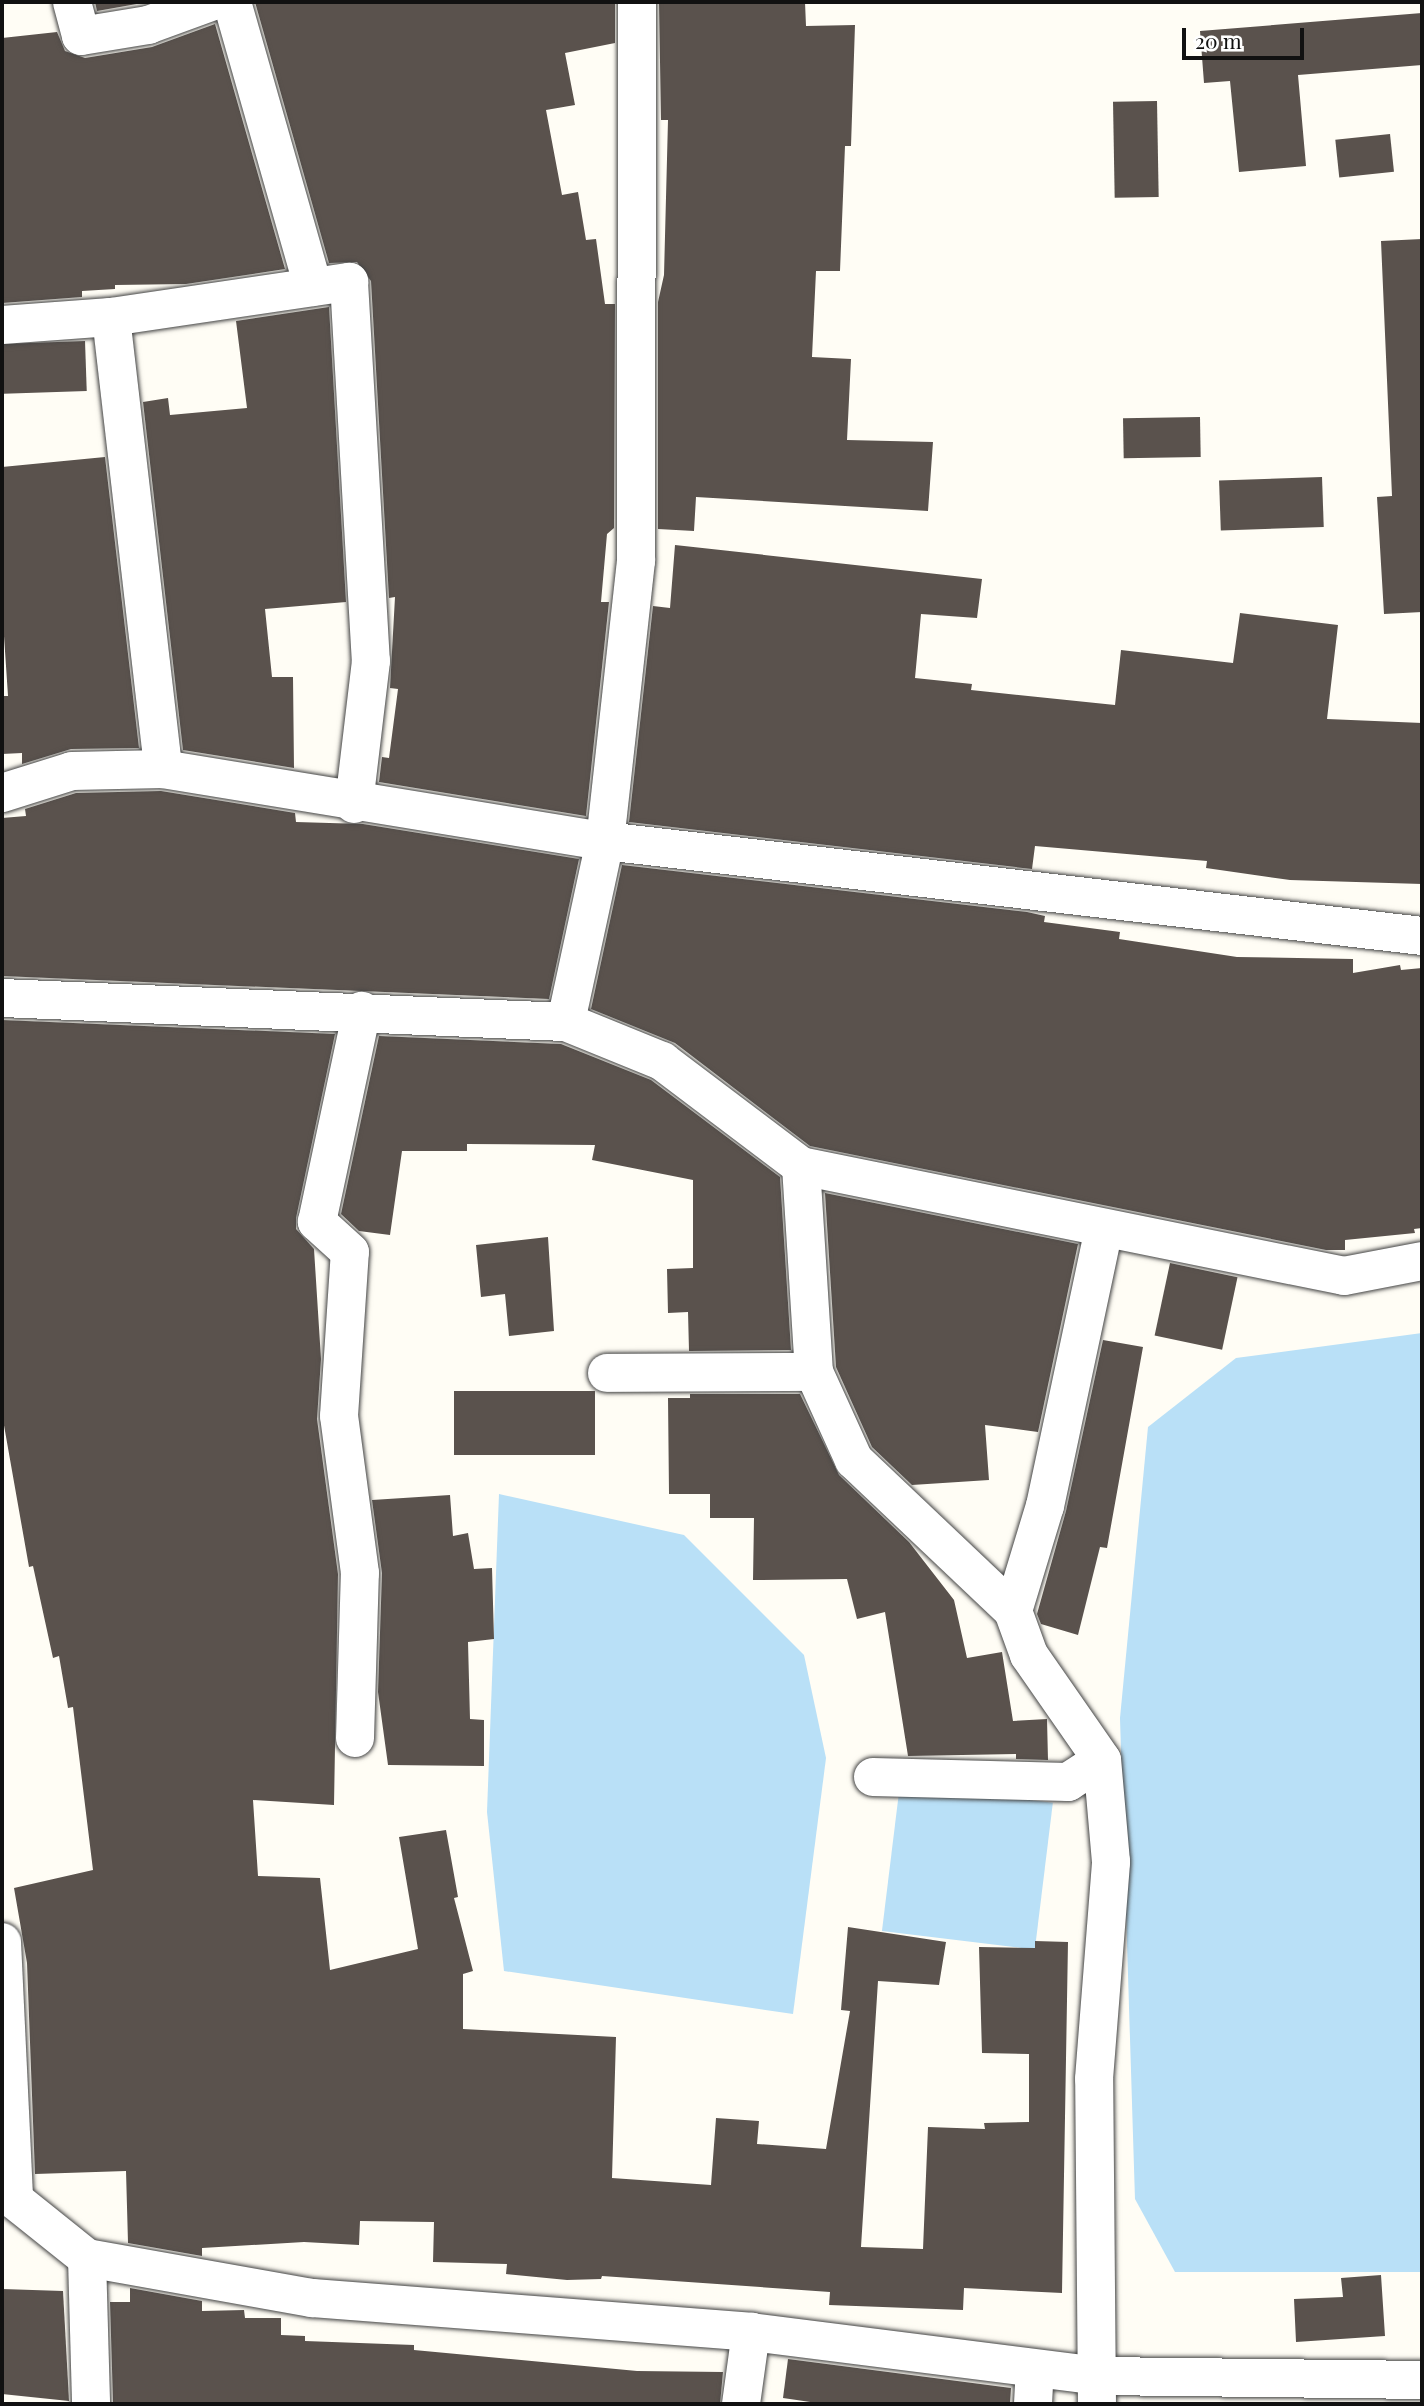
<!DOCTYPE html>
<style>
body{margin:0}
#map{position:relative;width:1424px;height:2406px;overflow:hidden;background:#fffdf5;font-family:"Playfair Display",serif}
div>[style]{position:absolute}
.water>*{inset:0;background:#b9e0f7;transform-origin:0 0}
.building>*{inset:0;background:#5a524d;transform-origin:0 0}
.roads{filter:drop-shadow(0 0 2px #444) drop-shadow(0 0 2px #444)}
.street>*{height:38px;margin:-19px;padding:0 19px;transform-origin:19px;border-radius:19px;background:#fff}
span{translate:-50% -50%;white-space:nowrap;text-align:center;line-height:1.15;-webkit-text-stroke:7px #fff;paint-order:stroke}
.frame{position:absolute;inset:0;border:4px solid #111;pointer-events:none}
.scale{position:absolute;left:1182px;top:28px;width:122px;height:32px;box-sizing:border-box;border:4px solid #111;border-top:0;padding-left:9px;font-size:21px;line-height:24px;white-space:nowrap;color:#111;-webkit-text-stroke:5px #fff;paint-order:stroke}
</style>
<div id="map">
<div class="water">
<div style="clip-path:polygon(1422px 1333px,1422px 2272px,1175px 2272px,1135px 2199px,1120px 1718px,1148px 1427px,1236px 1358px)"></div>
<div style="clip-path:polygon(499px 1494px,684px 1535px,804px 1655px,826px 1758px,793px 2014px,504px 1971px,487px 1812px)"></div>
<div style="left:900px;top:1784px;width:154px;height:148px;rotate:7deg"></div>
</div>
<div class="building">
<div style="clip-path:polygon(95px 2px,148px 2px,97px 11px)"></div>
<div style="clip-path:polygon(255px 2px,615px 2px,615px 43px,565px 53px,575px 105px,546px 110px,562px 195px,578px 192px,586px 240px,596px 239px,605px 304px,615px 304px,614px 528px,607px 534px,601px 602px,609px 602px,586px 816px,379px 782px,382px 757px,389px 758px,398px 689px,390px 688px,395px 597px,389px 598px,371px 281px,357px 262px,329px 263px)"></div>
<div style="clip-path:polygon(659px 2px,805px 2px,806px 26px,855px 25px,851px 146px,845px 146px,840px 271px,816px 271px,812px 357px,851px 359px,847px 440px,933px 442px,928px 511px,696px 497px,694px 531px,658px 529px,658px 302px,664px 275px,668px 120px,661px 120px)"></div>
<div style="clip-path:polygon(1422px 13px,1422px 65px,1298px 75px,1306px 166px,1239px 172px,1230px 81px,1204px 83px,1200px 31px)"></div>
<div style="clip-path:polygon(215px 24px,285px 269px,186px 284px,115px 285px,115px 289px,82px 291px,82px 297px,2px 303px,2px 38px,57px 32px,65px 51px,85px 58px,152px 47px)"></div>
<div style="left:1157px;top:101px;width:96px;height:44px;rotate:89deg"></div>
<div style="left:1390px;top:134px;width:38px;height:55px;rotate:84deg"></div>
<div style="clip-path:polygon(1422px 239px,1422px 612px,1384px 614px,1377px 497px,1392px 496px,1381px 241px)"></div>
<div style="clip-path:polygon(329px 307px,346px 602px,265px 609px,272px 677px,293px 677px,294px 768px,183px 750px,143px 402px,168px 398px,170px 415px,247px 408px,236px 321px)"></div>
<div style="left:85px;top:341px;width:50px;height:83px;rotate:88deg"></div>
<div style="left:1200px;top:417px;width:40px;height:77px;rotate:89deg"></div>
<div style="clip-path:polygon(105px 457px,139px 748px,71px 749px,22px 764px,22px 753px,2px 754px,2px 696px,8px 696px,2px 606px,2px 467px)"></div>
<div style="left:1322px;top:477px;width:50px;height:103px;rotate:88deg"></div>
<div style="clip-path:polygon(675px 545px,982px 579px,977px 618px,921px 614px,915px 678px,972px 684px,971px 690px,1115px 705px,1121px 650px,1233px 663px,1240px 613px,1338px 625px,1327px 719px,1422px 723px,1422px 884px,1290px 880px,1206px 868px,1207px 861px,1035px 846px,1032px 869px,629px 822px,653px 606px,670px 608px)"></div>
<div style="clip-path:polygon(161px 791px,295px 813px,296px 822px,363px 824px,579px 859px,549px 999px,2px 976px,2px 818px,26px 816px,25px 809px,76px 793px)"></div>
<div style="clip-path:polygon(622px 865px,1027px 912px,1045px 916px,1044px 922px,1120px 932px,1119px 939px,1237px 957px,1353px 959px,1353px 973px,1400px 965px,1401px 970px,1422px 968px,1422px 1228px,1414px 1229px,1415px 1233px,1345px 1240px,1345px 1250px,1326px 1250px,810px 1146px,675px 1043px,591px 1009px)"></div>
<div style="clip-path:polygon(2px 1020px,335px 1034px,296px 1218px,296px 1229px,314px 1249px,321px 1359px,317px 1419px,338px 1574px,334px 1805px,253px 1800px,258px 1876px,320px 1878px,330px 1970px,418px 1949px,399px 1837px,446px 1830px,458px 1897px,454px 1898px,473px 1971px,463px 1974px,463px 2029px,616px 2037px,612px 2178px,711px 2185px,716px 2118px,759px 2121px,757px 2144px,826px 2149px,850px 2011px,841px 2010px,848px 1927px,946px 1942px,939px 1985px,878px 1981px,861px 2247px,923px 2249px,928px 2127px,985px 2129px,984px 2123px,1029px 2122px,1029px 2054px,982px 2053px,979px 1947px,1035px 1948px,1035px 1941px,1068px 1942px,1062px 2293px,964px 2288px,963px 2310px,829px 2305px,830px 2292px,602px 2276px,601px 2279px,567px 2280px,506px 2274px,507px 2264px,433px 2262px,434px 2222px,360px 2221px,359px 2245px,304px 2242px,202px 2248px,202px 2256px,128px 2243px,126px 2171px,35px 2174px,27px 1963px,14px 1888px,93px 1870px,73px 1707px,68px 1708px,59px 1656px,53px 1658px,33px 1566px,29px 1567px,2px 1414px)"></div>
<div style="clip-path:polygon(379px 1036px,561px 1044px,651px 1080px,780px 1177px,791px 1350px,689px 1351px,688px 1312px,668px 1313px,667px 1269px,693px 1268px,693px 1180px,592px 1160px,595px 1145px,467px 1144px,467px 1151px,402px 1151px,390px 1235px,359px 1231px,341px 1214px)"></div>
<div style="clip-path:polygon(825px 1193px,1078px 1244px,1038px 1432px,985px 1425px,989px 1480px,912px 1485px,872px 1447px,836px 1367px)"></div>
<div style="clip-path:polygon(548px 1237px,554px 1331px,509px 1336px,505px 1294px,481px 1297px,476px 1245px)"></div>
<div style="left:1170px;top:1263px;width:69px;height:74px;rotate:12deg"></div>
<div style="clip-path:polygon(1103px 1340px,1143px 1347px,1107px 1548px,1100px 1547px,1078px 1635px,1041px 1624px,1037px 1614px,1066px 1511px)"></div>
<div style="left:595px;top:1391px;width:64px;height:141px;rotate:90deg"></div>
<div style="clip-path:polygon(690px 1394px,800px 1394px,839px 1475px,909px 1542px,954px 1600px,967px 1658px,1002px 1652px,1013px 1721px,1047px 1719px,1048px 1760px,1016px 1759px,1016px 1754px,908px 1756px,885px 1612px,857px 1619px,847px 1579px,753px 1580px,754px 1518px,710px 1518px,710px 1494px,669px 1494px,668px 1398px,690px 1398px)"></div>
<div style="clip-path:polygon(450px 1495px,453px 1536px,468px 1533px,474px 1569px,492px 1568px,494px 1639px,468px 1642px,470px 1719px,484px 1720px,484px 1766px,388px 1765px,378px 1692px,382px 1573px,372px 1500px)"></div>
<div style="clip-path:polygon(1381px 2275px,1385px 2336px,1296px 2342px,1294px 2299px,1343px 2297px,1341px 2278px)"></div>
<div style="clip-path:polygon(130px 2288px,202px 2301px,202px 2311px,244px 2310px,245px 2318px,281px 2318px,281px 2335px,305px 2336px,305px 2341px,414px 2345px,414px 2350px,637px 2371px,723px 2372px,720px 2404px,113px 2402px,110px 2302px,130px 2302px)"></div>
<div style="clip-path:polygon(2px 2289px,63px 2291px,69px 2401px,2px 2394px)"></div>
<div style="clip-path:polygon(788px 2359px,1011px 2388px,1010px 2404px,824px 2404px,783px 2398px)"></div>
</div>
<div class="roads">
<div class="street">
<div style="left:72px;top:2px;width:35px;rotate:75deg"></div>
<div style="left:81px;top:36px;width:68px;rotate:-9.3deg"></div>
<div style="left:148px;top:25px;width:67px;rotate:-20.1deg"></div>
<div style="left:232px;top:2px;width:296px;rotate:74.1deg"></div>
<div style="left:637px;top:2px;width:559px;rotate:90.1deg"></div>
<div style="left:636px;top:561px;width:282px;rotate:96.3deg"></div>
<div style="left:605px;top:841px;width:823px;rotate:6.63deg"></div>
<div style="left:111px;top:317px;width:455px;rotate:83.4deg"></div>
<div style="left:163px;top:769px;width:448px;rotate:9.3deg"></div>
<div style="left:605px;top:841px;width:185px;rotate:102.2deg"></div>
<div style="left:2px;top:325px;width:109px;rotate:-4.2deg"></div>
<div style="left:111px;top:317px;width:241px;rotate:-8.4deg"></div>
<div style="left:349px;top:282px;width:380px;rotate:86.7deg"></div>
<div style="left:371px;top:661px;width:144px;rotate:96.8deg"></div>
<div style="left:2px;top:793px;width:73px;rotate:-17.4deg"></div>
<div style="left:72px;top:771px;width:91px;rotate:-1.3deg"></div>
<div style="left:2px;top:998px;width:565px;rotate:2.44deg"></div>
<div style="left:566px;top:1022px;width:104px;rotate:22.1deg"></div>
<div style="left:662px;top:1061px;width:174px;rotate:37.1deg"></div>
<div style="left:801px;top:1166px;width:554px;rotate:11.45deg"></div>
<div style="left:1344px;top:1276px;width:79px;rotate:-10.9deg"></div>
<div style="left:801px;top:1166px;width:206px;rotate:86.4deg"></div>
<div style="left:814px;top:1372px;width:97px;rotate:65.6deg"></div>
<div style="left:854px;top:1460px;width:219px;rotate:43.5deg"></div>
<div style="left:607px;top:1373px;width:207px;rotate:-0.3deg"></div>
<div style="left:355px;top:1738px;width:165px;rotate:-88.3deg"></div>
<div style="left:360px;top:1573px;width:158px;rotate:-97.6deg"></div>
<div style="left:339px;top:1416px;width:164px;rotate:-86.2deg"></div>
<div style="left:350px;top:1252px;width:45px;rotate:-137.7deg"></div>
<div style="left:317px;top:1222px;width:216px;rotate:-78deg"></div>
<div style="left:873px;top:1777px;width:195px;rotate:1.5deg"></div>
<div style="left:1068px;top:1782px;width:40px;rotate:-32.9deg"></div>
<div style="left:2px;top:1942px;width:258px;rotate:87.3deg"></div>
<div style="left:2px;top:2190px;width:109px;rotate:38.7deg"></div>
<div style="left:87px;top:2258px;width:229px;rotate:10.1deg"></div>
<div style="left:312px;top:2298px;width:440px;rotate:4.4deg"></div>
<div style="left:751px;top:2332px;width:351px;rotate:7.2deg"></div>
<div style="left:1099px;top:2376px;width:323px;rotate:0.7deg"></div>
<div style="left:87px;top:2258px;width:146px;rotate:88.4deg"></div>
<div style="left:741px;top:2404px;width:73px;rotate:-82.1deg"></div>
<div style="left:1033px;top:2404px;width:33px;rotate:-87deg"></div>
<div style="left:1097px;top:2404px;width:325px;rotate:-90.5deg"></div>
<div style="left:1094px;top:2079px;width:218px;rotate:-85.5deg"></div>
<div style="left:1111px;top:1862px;width:102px;rotate:-95deg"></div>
<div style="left:1102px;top:1760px;width:128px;rotate:-124.8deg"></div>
<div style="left:1029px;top:1655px;width:47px;rotate:-110deg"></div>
<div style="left:1013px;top:1611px;width:110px;rotate:-73.1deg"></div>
<div style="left:1045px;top:1506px;width:283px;rotate:-78deg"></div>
</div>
</div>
<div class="frame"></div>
<div class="scale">20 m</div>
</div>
